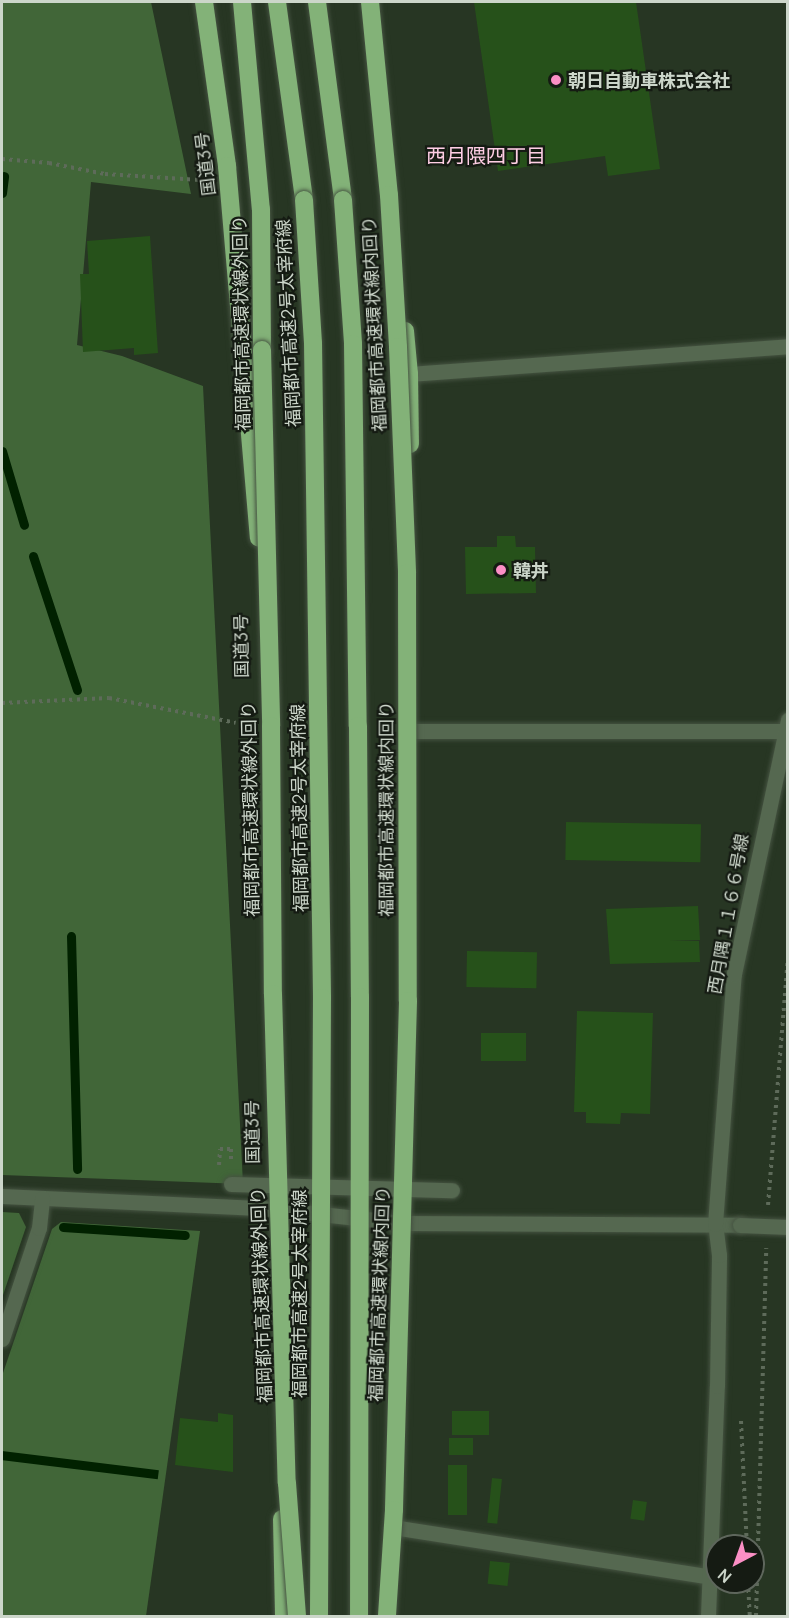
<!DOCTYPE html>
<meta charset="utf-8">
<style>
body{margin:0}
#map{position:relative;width:789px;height:1618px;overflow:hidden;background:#273623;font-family:Manrope,"Noto Sans JP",sans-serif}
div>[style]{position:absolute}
.green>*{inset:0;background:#416638}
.water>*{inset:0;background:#012100;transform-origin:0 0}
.stream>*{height:9px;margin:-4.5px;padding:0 4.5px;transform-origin:4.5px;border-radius:4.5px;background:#012100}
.building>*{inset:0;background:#26511a;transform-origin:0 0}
.path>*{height:4px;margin-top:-2px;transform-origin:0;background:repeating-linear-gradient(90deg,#5e6b5a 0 3px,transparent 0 7.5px)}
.roads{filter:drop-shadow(0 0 2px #455341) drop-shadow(0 0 2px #455341)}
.minor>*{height:15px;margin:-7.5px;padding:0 7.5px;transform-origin:7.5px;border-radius:7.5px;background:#556850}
.highway>*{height:18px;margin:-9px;padding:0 9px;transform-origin:9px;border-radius:9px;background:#83b278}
.bridges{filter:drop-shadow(0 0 2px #455341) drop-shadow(0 0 2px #455341)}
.minor-bridge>*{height:15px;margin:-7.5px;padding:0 7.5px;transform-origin:7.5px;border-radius:7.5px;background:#556850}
.highway-bridge>*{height:18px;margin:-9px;padding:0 9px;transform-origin:9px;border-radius:9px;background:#83b278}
.dots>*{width:16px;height:16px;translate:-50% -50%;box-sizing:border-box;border:3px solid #151b13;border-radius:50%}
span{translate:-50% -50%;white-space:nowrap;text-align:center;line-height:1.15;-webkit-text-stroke:4.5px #151b13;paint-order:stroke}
.poi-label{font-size:18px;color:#ccd6ca;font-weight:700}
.left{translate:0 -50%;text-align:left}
.street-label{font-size:18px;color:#ccd6ca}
.neighbourhood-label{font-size:20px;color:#fecee4}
.frame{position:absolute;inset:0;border:3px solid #ccd6ca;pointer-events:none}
.north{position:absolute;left:705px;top:1534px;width:60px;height:60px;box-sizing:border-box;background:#151b13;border:2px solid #5e665c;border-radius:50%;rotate:221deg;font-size:16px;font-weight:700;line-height:24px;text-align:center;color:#ccd6ca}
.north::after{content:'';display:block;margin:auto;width:21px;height:27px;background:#fb8fc5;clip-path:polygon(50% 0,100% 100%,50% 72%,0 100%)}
</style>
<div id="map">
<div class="green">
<div style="clip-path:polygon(2px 2px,151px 2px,191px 194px,91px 182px,77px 345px,122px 356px,203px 386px,243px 1184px,2px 1175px)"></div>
<div style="clip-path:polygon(2px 1212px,19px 1213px,26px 1227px,2px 1298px)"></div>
<div style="clip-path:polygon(61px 1222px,200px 1231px,146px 1616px,2px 1616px,2px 1376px,52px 1229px)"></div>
</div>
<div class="water">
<div style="left:2px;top:1451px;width:158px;height:9px;rotate:7deg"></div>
</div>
<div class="stream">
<div style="left:2px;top:193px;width:17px;rotate:-83deg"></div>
<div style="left:2px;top:451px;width:77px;rotate:73.4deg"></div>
<div style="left:33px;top:556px;width:141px;rotate:71.8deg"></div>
<div style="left:71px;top:936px;width:233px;rotate:88.5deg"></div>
<div style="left:63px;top:1227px;width:122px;rotate:3.8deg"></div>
</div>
<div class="building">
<div style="clip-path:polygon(474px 2px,636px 2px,660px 169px,608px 176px,605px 156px,498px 171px)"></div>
<div style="clip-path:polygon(150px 236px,158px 353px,134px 355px,134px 348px,83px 352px,80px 274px,89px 274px,87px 241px)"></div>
<div style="clip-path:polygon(497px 536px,515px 536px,516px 547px,535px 547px,536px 593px,466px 594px,465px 547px,497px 547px)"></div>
<div style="left:566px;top:822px;width:135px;height:38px;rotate:1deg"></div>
<div style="clip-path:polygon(698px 906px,700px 940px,669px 941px,699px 941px,700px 962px,610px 964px,606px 909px)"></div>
<div style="left:467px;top:951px;width:70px;height:36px;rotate:1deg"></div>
<div style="clip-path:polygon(577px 1011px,653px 1013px,650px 1114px,621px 1113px,620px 1124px,586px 1123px,586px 1112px,574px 1112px)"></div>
<div style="left:481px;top:1033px;width:45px;height:28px"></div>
<div style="left:452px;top:1411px;width:37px;height:24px"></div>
<div style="clip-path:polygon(218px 1413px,233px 1415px,233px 1472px,175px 1465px,180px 1418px,218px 1422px)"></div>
<div style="left:449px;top:1438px;width:24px;height:17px"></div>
<div style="left:448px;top:1465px;width:19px;height:50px"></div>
<div style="left:492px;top:1478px;width:10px;height:45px;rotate:6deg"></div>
<div style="left:633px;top:1500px;width:14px;height:19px;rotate:8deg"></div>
<div style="left:490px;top:1561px;width:20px;height:23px;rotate:6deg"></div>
</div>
<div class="path">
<div style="left:2px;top:159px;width:47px;rotate:4.9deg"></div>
<div style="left:49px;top:163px;width:57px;rotate:11.1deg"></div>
<div style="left:105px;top:174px;width:95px;rotate:3.6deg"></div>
<div style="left:2px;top:703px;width:107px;rotate:-2.7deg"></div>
<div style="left:109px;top:698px;width:129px;rotate:11.1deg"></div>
<div style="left:219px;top:1165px;width:16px;rotate:-86deg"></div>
<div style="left:220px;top:1149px;width:11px"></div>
<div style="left:231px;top:1149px;width:14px;rotate:90deg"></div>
<div style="left:768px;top:1205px;width:247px;rotate:-85.4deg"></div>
<div style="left:741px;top:1421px;width:125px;rotate:87.3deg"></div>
<div style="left:748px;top:1582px;width:34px;rotate:87deg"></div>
<div style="left:756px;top:1616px;width:368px;rotate:-88.4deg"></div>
</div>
<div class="roads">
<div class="minor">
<div style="left:409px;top:374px;width:380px;rotate:-4.2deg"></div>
<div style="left:413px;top:731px;width:371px"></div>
<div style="left:2px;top:1196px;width:273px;rotate:2.7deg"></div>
<div style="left:275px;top:1209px;width:128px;rotate:6.3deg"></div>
<div style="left:402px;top:1223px;width:338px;rotate:0.3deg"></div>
<div style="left:2px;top:1339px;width:117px;rotate:-71.6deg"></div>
<div style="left:39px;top:1228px;width:30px;rotate:-84deg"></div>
<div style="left:393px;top:1527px;width:322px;rotate:8.9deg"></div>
<div style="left:708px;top:1616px;width:230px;rotate:-87.8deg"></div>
<div style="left:717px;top:1386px;width:131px;rotate:-89.1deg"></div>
<div style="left:719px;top:1255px;width:31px;rotate:-97deg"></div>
<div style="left:715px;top:1224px;width:251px;rotate:-85.7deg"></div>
<div style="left:734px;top:974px;width:260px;rotate:-78deg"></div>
</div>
<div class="highway">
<div style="left:204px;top:2px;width:166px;rotate:82deg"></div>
<div style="left:227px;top:166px;width:373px;rotate:85.1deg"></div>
<div style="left:242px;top:2px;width:208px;rotate:84.8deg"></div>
<div style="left:261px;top:209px;width:141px;rotate:89.6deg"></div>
<div style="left:277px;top:2px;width:200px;rotate:82.2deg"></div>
<div style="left:317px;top:2px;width:200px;rotate:82.5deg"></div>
<div style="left:405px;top:331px;width:43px;rotate:84.7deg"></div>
<div style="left:409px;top:374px;width:70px;rotate:89.2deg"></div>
<div style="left:282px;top:1519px;width:97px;rotate:88.8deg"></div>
</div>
</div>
<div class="bridges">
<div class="minor-bridge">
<div style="left:231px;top:1184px;width:221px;rotate:1.6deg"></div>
<div style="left:740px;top:1225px;width:48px;rotate:2.4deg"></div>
</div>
<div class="highway-bridge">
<div style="left:370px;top:2px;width:194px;rotate:84.4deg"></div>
<div style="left:389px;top:195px;width:152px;rotate:86.6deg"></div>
<div style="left:398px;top:347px;width:226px;rotate:87.7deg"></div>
<div style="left:407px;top:573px;width:428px;rotate:89.9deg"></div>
<div style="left:408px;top:1001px;width:509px;rotate:91.58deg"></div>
<div style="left:394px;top:1510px;width:106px;rotate:93.8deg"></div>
<div style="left:304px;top:200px;width:143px;rotate:86.4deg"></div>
<div style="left:313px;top:343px;width:655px;rotate:89.21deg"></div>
<div style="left:322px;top:998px;width:618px;rotate:90.28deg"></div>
<div style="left:343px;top:200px;width:144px;rotate:86deg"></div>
<div style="left:353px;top:344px;width:382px;rotate:89.3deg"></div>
<div style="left:358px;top:726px;width:271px;rotate:89.6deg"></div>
<div style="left:360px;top:997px;width:619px;rotate:90.09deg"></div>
<div style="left:262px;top:350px;width:376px;rotate:88.6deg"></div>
<div style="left:271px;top:726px;width:268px;rotate:89.6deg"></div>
<div style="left:273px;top:994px;width:489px;rotate:88.4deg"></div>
<div style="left:287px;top:1483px;width:133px;rotate:85.7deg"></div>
</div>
</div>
<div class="dots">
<div style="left:556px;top:80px;background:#fb8fc5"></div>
<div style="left:501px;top:570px;background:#fb8fc5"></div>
</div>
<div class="poi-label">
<span class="left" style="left:568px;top:80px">朝日自動車株式会社</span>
<span class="left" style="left:513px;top:570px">韓丼</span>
</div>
<div class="street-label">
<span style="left:205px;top:164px;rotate:-97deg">国道3号</span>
<span style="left:241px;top:323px;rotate:-91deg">福岡都市高速環状線外回り</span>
<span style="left:288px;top:323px;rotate:-93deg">福岡都市高速2号太宰府線</span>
<span style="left:374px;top:324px;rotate:-93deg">福岡都市高速環状線内回り</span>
<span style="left:241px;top:646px;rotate:-91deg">国道3号</span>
<span style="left:299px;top:808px;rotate:-91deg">福岡都市高速2号太宰府線</span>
<span style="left:250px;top:809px;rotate:-91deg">福岡都市高速環状線外回り</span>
<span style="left:386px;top:809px;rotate:-90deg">福岡都市高速環状線内回り</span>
<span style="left:728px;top:914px;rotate:-80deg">西月隅１１６６号線</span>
<span style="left:252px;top:1132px;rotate:-91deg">国道3号</span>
<span style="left:299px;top:1294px;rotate:-90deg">福岡都市高速2号太宰府線</span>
<span style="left:379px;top:1294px;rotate:-88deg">福岡都市高速環状線内回り</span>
<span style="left:261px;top:1295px;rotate:-92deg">福岡都市高速環状線外回り</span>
</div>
<div class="neighbourhood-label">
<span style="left:486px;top:155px">西月隈四丁目</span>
</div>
<div class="frame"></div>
<div class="north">N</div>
</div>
